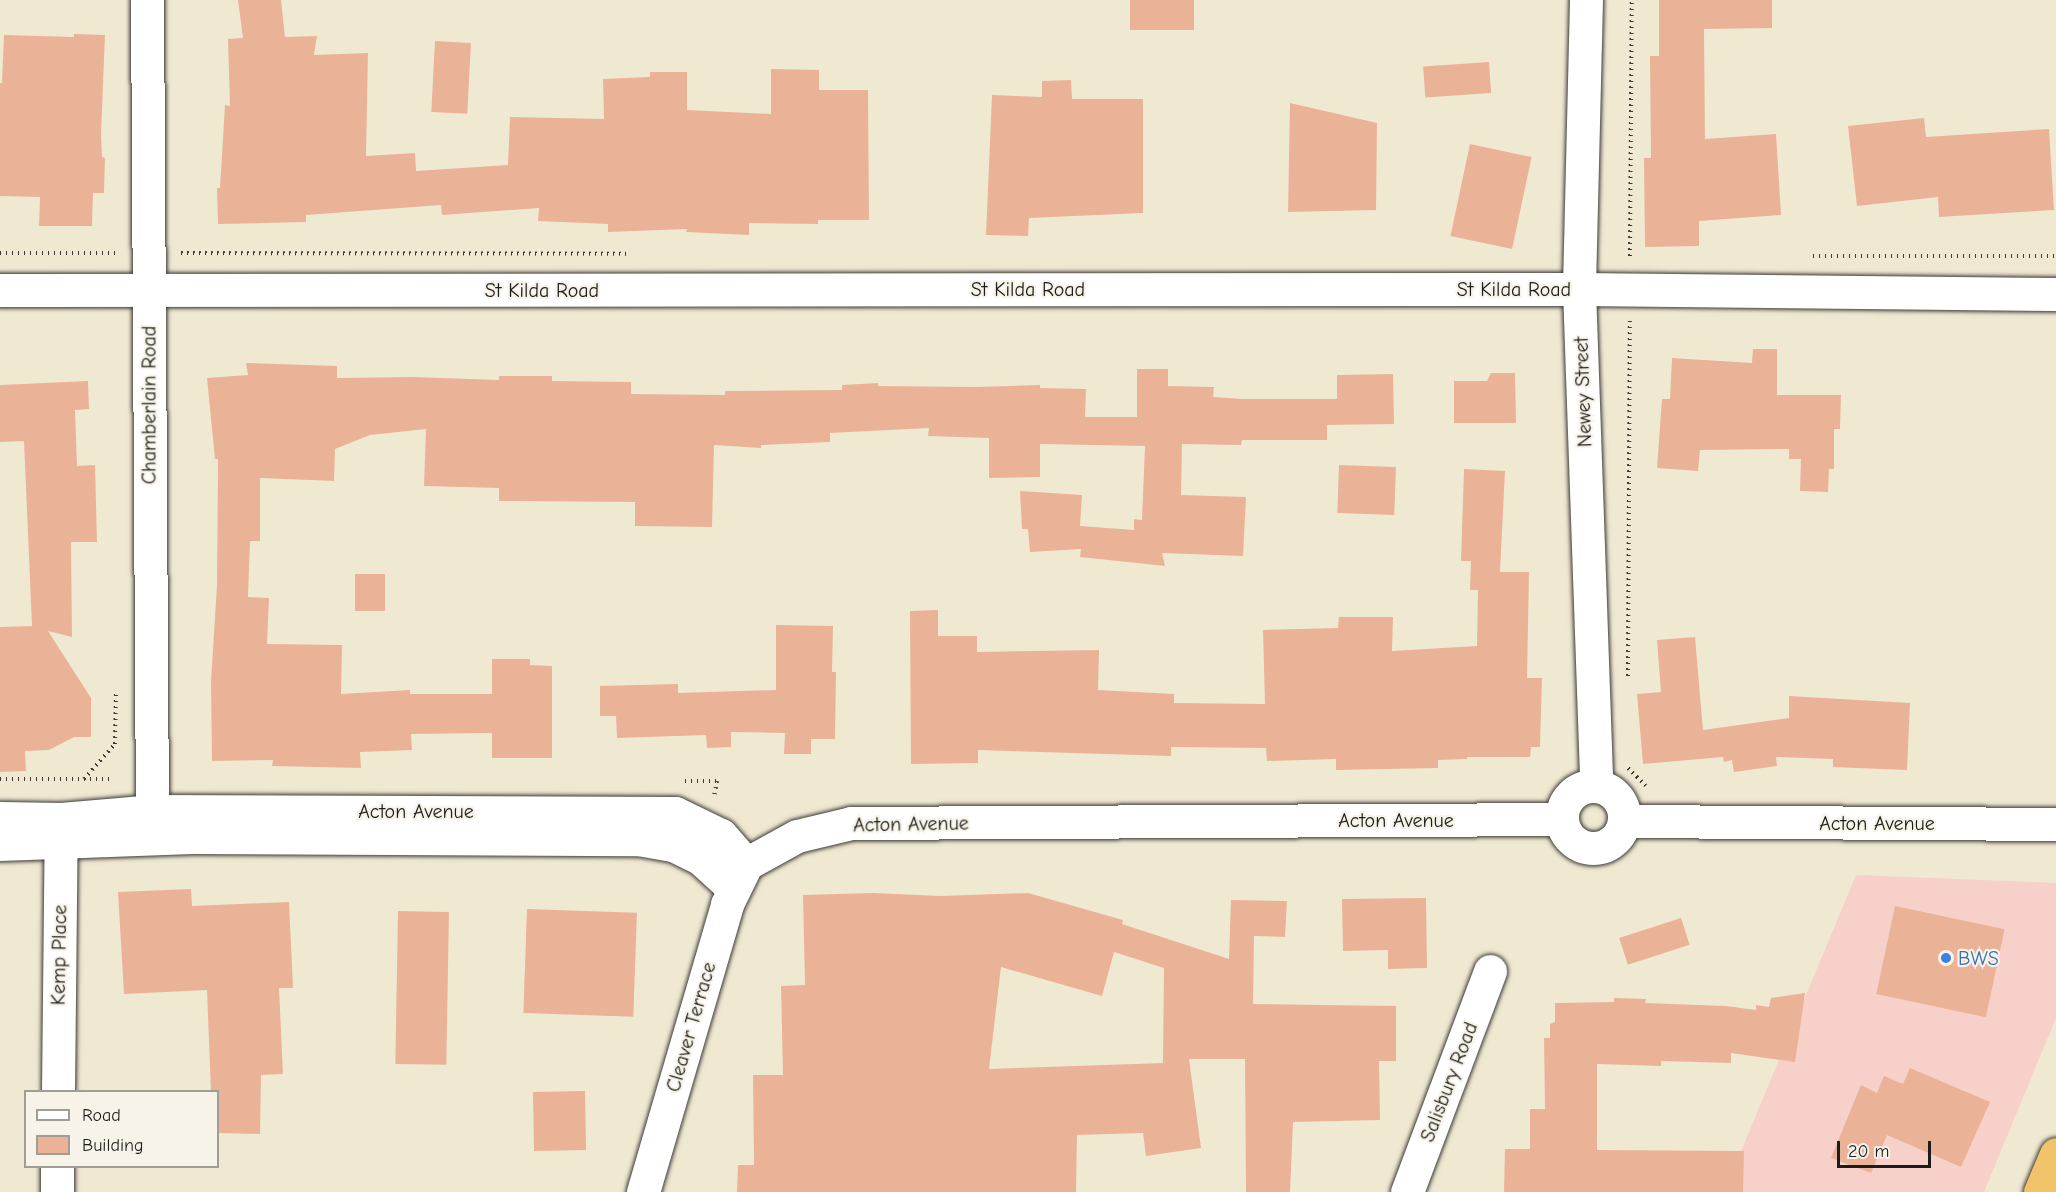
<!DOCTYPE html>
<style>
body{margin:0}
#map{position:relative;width:2056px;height:1192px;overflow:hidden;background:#f0e9d2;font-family:"Comic Neue",sans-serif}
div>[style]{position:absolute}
.built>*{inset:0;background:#f7d0c9}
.building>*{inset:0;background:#eab398;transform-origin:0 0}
.path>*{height:4px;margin-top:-2px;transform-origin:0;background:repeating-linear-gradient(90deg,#3c3b37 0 1.5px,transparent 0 6px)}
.roads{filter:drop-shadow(0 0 2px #3c3b37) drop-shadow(0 0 2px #3c3b37)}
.minor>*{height:33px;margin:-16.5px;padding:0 16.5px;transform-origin:16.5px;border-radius:16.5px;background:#fff}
.minor>.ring{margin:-16.5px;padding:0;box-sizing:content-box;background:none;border:33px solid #fff;border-radius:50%}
.trunk>*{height:33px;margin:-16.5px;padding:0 16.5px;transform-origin:16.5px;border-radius:16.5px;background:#f1c36a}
.dots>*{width:16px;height:16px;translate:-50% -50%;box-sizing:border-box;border:3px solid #f7f3e8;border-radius:50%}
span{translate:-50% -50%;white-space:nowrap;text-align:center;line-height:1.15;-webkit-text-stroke:4.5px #f7f3e8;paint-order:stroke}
.street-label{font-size:20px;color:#1c1c1c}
.shop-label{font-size:20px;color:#366cbe}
.left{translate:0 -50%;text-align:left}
.legend{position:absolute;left:24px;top:1090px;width:195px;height:78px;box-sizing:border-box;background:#f7f3e8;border:2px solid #9f9d96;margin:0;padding:8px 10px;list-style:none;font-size:18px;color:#1c1c1c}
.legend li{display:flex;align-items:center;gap:12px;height:30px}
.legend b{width:30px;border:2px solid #9f9d96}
.scale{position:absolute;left:1837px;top:1141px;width:94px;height:27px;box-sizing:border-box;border:3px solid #1c1c1c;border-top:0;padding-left:8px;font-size:18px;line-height:21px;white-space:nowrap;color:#1c1c1c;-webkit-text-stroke:4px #f7f3e8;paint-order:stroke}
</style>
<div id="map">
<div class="built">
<div style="clip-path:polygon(1856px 875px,2056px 883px,2056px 1018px,1984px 1192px,1724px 1192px)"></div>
</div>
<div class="building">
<div style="clip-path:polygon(238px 0,281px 0,285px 37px,317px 36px,314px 55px,368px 53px,366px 156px,415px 153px,416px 171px,508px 165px,510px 117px,604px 119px,603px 79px,650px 77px,650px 72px,687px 72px,687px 110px,771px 114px,771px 69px,819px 70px,819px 90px,868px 90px,869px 220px,818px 220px,818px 224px,749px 223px,749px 235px,686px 232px,687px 229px,608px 232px,608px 224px,538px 221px,539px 208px,442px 215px,441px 205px,306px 215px,306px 222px,218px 224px,217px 188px,220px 188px,225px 105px,230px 106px,228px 39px,243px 38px)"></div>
<div style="left:1130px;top:0;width:64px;height:30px"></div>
<div style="clip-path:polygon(1659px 0,1772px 0,1772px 28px,1704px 29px,1705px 139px,1776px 134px,1781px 215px,1699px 221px,1699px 246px,1645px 247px,1644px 158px,1651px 158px,1650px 56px,1659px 56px)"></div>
<div style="clip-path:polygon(74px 34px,105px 35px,101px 134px,102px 157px,105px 158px,104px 193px,93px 193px,92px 226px,39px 226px,40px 197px,0 196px,0 83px,2px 83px,4px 35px,74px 37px)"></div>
<div style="left:435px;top:41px;width:36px;height:71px;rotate:3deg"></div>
<div style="left:1489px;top:62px;width:31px;height:66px;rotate:86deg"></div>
<div style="clip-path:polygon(1071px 80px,1072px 99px,1143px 99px,1143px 213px,1029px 218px,1028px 236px,986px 235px,992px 95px,1042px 97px,1042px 81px)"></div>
<div style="clip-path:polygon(1290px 103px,1377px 123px,1376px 210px,1288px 212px)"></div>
<div style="clip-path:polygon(1924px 118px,1926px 137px,2049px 129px,2054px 210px,1939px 217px,1938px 197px,1857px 206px,1848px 126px)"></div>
<div style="left:1470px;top:144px;width:63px;height:94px;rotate:12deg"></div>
<div style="clip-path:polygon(1753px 349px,1777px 349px,1777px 395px,1841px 395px,1840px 429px,1834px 429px,1834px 469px,1829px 469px,1828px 492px,1800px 491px,1801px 459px,1789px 459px,1789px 449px,1700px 450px,1698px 471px,1657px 468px,1662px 399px,1670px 399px,1672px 358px,1752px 363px)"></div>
<div style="clip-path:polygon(246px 363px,337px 366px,337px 378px,413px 377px,499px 380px,499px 376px,552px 376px,552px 381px,631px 382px,631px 394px,725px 395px,725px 391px,842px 390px,842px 385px,878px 383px,878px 386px,975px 387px,1040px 385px,1040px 388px,1086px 389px,1085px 417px,1137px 417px,1137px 369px,1168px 369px,1168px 386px,1214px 387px,1213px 397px,1243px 399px,1337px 399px,1337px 375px,1393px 374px,1394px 424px,1327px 425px,1327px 440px,1242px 440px,1241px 445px,1182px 444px,1181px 495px,1246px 497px,1243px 556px,1162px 553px,1165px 566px,1080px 557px,1081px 549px,1030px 552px,1028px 529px,1022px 529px,1020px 491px,1082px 495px,1080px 526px,1134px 530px,1134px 519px,1142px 520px,1145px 446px,1040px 444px,1040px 477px,989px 478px,989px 438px,928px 436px,929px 428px,830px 433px,830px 442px,761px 445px,761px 448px,714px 445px,712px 527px,635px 526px,635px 502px,499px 501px,499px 488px,424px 486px,426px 429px,370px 435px,335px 449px,334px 481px,260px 478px,260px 541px,250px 541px,248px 597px,269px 598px,267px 644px,342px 645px,341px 694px,410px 690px,410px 694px,492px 694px,492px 659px,530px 659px,530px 665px,552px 666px,552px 758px,492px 758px,492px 733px,411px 734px,412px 750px,360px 752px,361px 768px,272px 766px,273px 760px,212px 761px,211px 681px,217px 585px,218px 459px,215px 459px,207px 378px,248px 375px)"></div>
<div style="clip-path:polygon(1491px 373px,1515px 373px,1516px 423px,1454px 423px,1454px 381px,1487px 381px)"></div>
<div style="clip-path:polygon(88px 381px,89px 409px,75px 410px,77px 466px,95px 465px,97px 542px,71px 542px,72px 637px,48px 631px,91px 698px,91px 737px,74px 737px,49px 750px,25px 751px,26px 771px,0 772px,0 627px,32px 626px,24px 441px,0 442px,0 385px)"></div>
<div style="left:1339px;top:465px;width:57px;height:48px;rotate:2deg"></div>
<div style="clip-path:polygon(1464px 469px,1505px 471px,1500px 572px,1529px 572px,1527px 678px,1542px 678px,1540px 747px,1531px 747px,1530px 757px,1467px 757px,1467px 759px,1438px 760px,1438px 768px,1336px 770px,1336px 759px,1267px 761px,1266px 748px,1171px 747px,1171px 756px,978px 750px,978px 763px,911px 764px,910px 611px,938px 610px,938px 636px,977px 636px,977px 652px,1099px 650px,1098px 690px,1174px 694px,1174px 703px,1265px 704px,1263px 630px,1338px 628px,1339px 617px,1393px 617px,1392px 651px,1477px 646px,1478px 590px,1470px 590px,1471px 561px,1461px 561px)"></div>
<div style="left:355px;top:574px;width:30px;height:37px"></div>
<div style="clip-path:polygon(776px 625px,833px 626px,832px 672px,836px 672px,835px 739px,811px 739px,811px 754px,784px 754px,785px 733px,731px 732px,731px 747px,707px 748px,706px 735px,617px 738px,616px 716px,600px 716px,600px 686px,678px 684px,678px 693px,776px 690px)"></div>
<div style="clip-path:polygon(1695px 637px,1703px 730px,1789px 718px,1789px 696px,1910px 703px,1907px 770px,1833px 767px,1833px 759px,1776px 757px,1777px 766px,1734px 772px,1732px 760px,1724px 762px,1723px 757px,1643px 764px,1637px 694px,1661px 692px,1657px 640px)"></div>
<div style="clip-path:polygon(191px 889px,192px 906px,289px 902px,293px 988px,279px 988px,283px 1074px,261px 1075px,260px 1134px,218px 1133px,218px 1092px,211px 1092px,207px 990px,124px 994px,118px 892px)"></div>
<div style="clip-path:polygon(evenodd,873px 893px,941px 896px,1028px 893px,1123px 920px,1122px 924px,1229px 959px,1231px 900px,1287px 901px,1285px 937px,1254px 936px,1253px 1004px,1396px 1006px,1396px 1061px,1379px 1061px,1380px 1120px,1293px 1122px,1290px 1192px,1246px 1192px,1245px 1059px,1189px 1059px,1201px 1148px,1146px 1156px,1143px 1133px,1077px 1135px,1076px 1192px,737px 1192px,738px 1165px,754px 1165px,753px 1075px,783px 1075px,781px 986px,805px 985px,803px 895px,873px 893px,1114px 952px,1164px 968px,1163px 1063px,989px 1069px,1001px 967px,1102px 996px,1114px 952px)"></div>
<div style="clip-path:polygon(1426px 898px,1427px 968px,1388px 969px,1388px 950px,1343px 951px,1342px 899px)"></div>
<div style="left:1895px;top:906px;width:112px;height:90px;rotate:12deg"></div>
<div style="left:527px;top:909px;width:110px;height:104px;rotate:2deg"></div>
<div style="left:398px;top:911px;width:51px;height:153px;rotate:1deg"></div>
<div style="left:1681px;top:918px;width:28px;height:65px;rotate:72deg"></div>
<div style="clip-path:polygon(1805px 993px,1795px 1062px,1731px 1053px,1731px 1063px,1661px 1061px,1661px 1066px,1597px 1064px,1597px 1150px,1744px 1151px,1743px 1192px,1504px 1192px,1505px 1149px,1530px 1149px,1530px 1109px,1545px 1109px,1544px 1038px,1550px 1038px,1550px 1024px,1555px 1022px,1555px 1003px,1614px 1002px,1614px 998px,1646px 999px,1645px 1003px,1726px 1006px,1756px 1010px,1756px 1005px,1769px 1007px,1771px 998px)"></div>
<div style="clip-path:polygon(1910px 1068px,1990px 1102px,1961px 1167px,1887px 1135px,1871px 1173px,1831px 1158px,1861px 1085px,1877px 1093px,1884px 1076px,1903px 1084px)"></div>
<div style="left:585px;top:1091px;width:59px;height:52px;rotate:89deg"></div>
</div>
<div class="path">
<div style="left:0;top:253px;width:116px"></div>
<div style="left:181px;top:253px;width:445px;rotate:0.1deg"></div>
<div style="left:1630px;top:256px;width:256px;rotate:-89.6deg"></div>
<div style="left:1813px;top:256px;width:243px"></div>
<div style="left:1628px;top:676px;width:355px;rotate:-89.7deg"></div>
<div style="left:1628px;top:768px;width:25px;rotate:45deg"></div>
<div style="left:0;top:779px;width:110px"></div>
<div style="left:84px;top:779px;width:47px;rotate:-48.5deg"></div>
<div style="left:115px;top:744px;width:50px;rotate:-88.9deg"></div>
<div style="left:685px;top:781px;width:32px"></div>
<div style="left:717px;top:781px;width:16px;rotate:101deg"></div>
</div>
<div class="roads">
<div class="minor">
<div style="left:147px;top:0;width:811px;rotate:89.65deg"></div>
<div style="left:1586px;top:0;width:289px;rotate:91.4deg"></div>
<div style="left:1579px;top:289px;width:496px;rotate:88deg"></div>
<div style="left:0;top:290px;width:1579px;rotate:-0.04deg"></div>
<div style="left:1579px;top:289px;width:477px;rotate:0.6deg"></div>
<div class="ring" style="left:1562px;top:786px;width:29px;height:29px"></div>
<div style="left:0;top:818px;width:61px;rotate:0.9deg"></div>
<div style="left:61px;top:819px;width:91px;rotate:-5deg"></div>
<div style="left:152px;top:811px;width:523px;rotate:0.22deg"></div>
<div style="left:675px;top:813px;width:51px;rotate:25.6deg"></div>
<div style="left:721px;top:835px;width:38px;rotate:49deg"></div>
<div style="left:1626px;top:821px;width:430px;rotate:0.4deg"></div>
<div style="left:0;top:844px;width:192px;rotate:-2.1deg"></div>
<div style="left:192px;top:837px;width:446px;rotate:0.3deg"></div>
<div style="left:638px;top:839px;width:36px;rotate:10deg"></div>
<div style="left:673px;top:845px;width:30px;rotate:26deg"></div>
<div style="left:700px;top:858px;width:46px;rotate:42.4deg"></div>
<div style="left:746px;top:864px;width:58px;rotate:-28.8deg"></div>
<div style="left:797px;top:836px;width:56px;rotate:-13.5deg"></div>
<div style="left:851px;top:823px;width:710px;rotate:-0.32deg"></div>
<div style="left:58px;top:1092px;width:271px;rotate:-89.4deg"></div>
<div style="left:57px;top:1192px;width:26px;rotate:-90deg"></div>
<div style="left:643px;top:1192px;width:300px;rotate:-73.7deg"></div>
<div style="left:727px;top:904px;width:39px;rotate:-64deg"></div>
<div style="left:1407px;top:1192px;width:236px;rotate:-69.4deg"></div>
</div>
<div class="trunk">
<div style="left:2040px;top:1192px;width:41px;rotate:-67.2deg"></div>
</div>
</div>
<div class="dots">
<div style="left:1946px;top:958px;background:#3f7fe0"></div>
</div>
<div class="street-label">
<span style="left:1028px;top:289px">St Kilda Road</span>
<span style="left:1514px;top:289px">St Kilda Road</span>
<span style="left:542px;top:290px">St Kilda Road</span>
<span style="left:1583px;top:392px;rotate:-92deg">Newey Street</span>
<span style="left:149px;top:405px;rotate:-90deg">Chamberlain Road</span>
<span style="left:416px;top:811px">Acton Avenue</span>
<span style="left:1396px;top:820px">Acton Avenue</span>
<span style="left:1877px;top:823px">Acton Avenue</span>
<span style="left:911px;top:824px;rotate:-1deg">Acton Avenue</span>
<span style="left:59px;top:955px;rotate:-89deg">Kemp Place</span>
<span style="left:691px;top:1027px;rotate:-74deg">Cleaver Terrace</span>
<span style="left:1449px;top:1082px;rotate:-69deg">Salisbury Road</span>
</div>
<div class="shop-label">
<span class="left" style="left:1958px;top:958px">BWS</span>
</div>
<ul class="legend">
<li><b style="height:8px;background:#fff"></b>Road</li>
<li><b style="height:16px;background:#eab398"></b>Building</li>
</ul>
<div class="scale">20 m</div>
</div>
